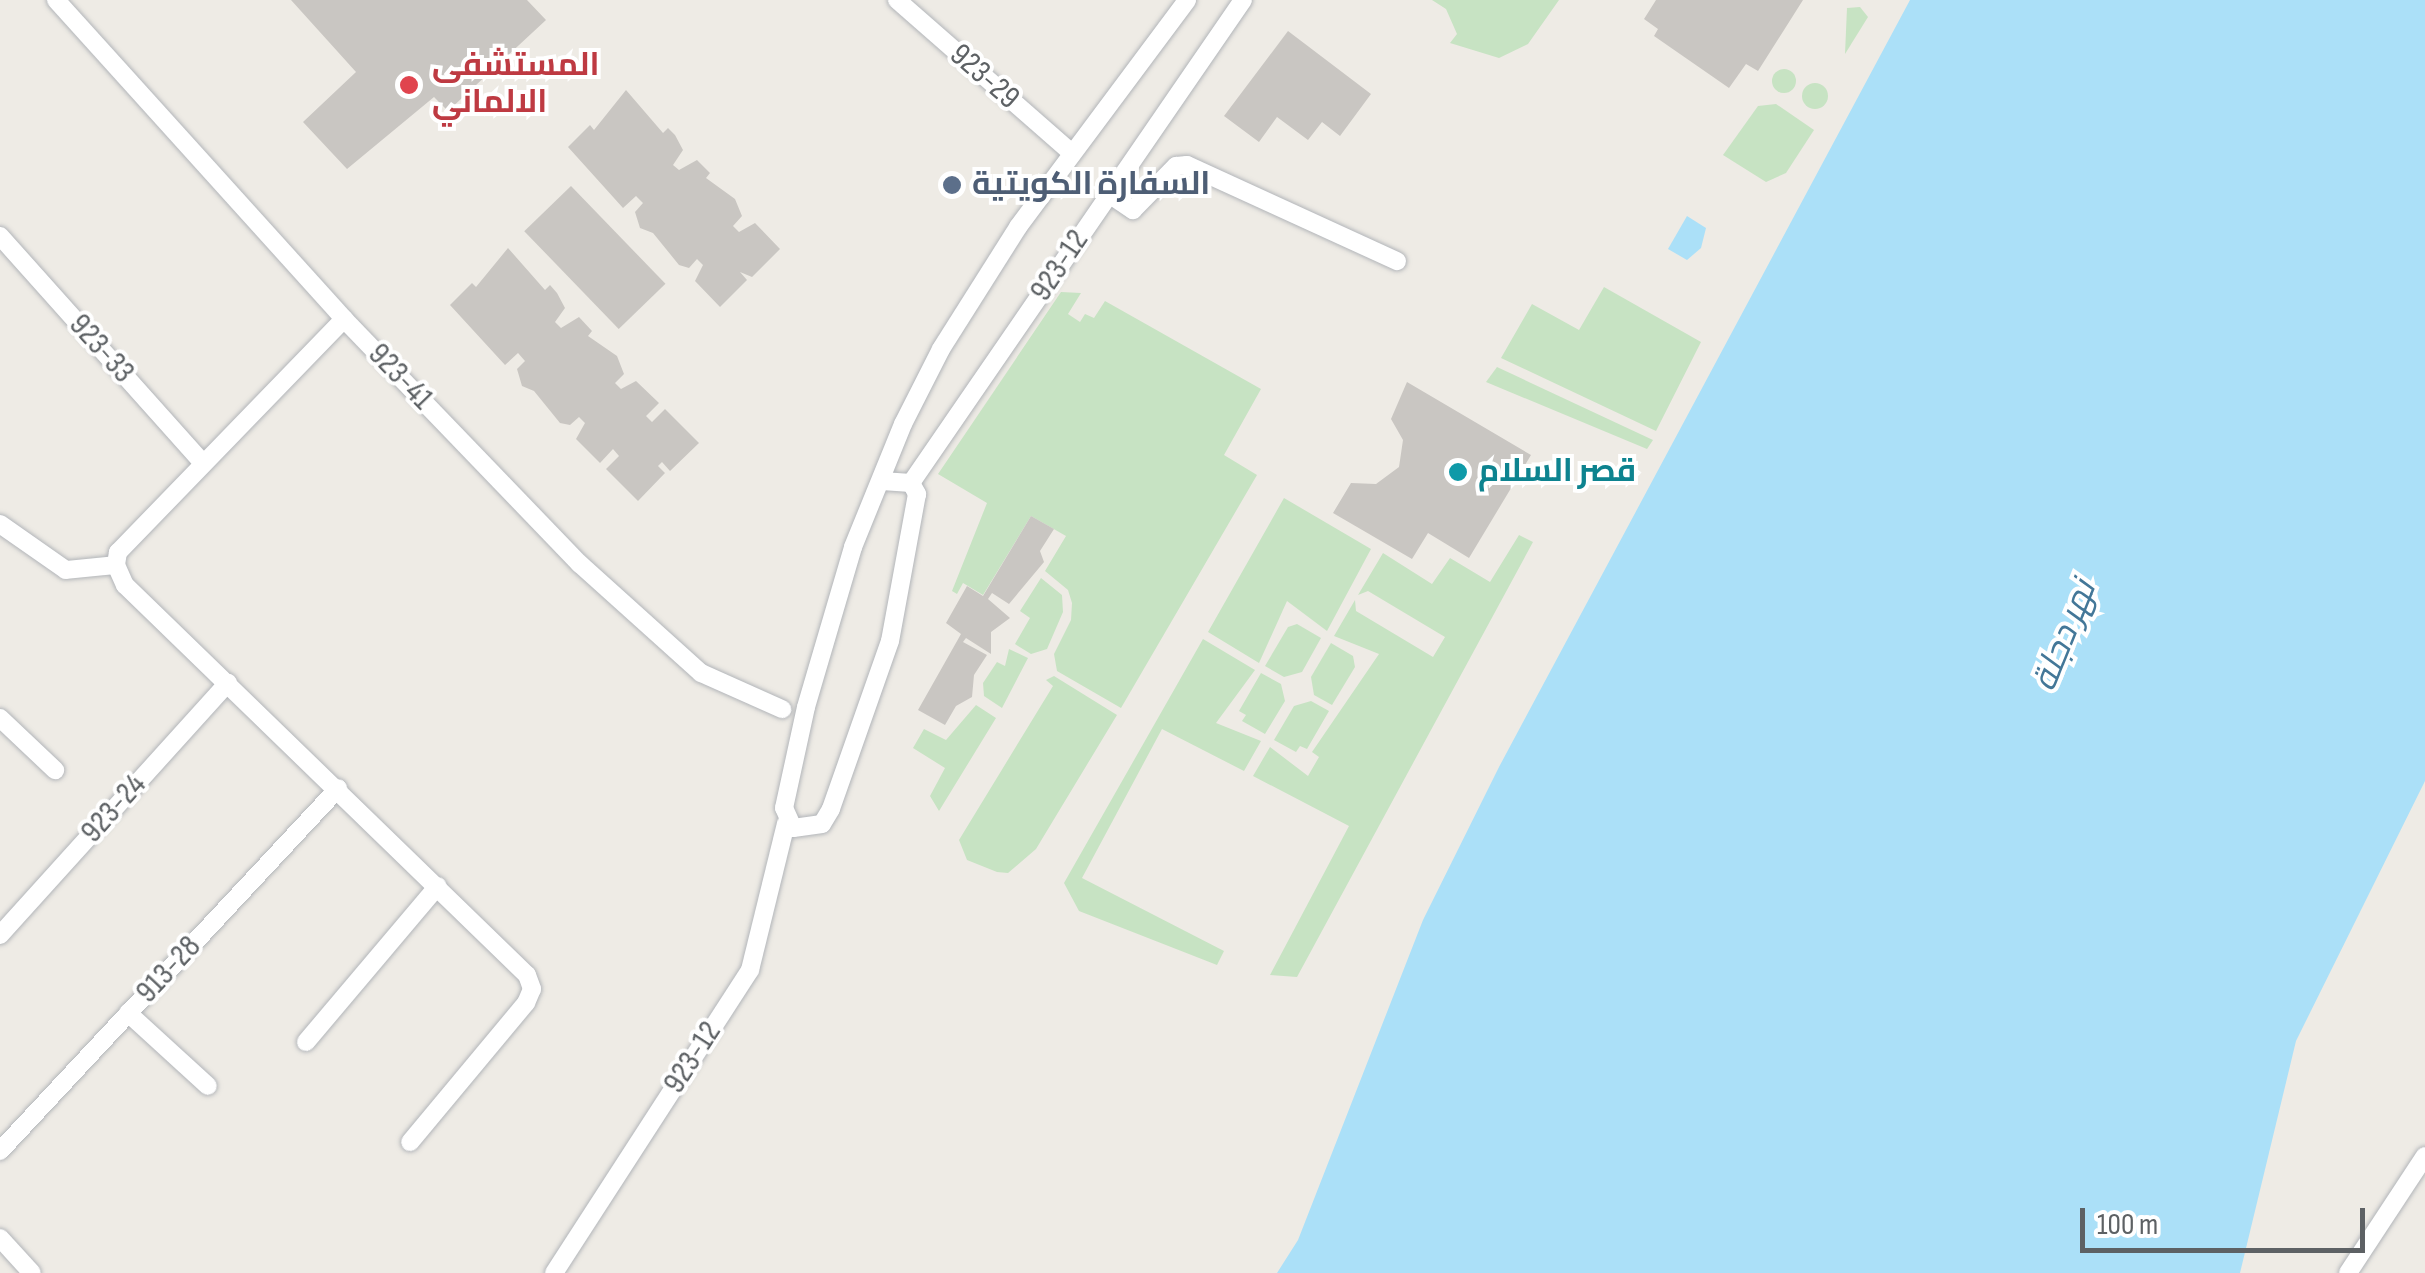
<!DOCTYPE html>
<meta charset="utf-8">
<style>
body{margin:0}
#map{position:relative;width:2425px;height:1273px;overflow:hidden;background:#eeebe5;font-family:"Sofia Sans Condensed",Cairo,sans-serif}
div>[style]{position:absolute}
.green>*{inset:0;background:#c7e3c3}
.round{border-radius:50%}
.water>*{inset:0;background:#abe0f8}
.building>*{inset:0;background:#c9c6c2;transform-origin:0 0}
.roads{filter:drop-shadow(0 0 2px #b2b5b9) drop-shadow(0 0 2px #b2b5b9)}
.street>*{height:18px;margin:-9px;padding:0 9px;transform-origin:9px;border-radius:9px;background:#fff}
.dots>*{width:28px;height:28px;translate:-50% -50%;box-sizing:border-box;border:5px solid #fff;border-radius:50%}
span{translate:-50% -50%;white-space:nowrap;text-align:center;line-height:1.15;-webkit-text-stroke:8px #fff;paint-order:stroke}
.health-label{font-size:32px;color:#be3a42;font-weight:700}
.left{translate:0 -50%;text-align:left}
.street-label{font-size:32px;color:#5d6164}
.service-label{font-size:32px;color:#4e5e75;font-weight:700}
.culture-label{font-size:32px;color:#0d838f;font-weight:700}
.water-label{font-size:35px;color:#437798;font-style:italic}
.scale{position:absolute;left:2080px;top:1208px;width:285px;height:45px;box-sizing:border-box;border:5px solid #5d6164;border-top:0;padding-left:12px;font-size:30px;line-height:35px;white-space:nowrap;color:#5d6164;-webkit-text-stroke:8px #fff;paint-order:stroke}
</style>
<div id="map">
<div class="green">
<div style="clip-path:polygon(1432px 0,1559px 0,1528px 44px,1499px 58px,1450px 43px,1457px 34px,1446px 9px)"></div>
<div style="clip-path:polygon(1860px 7px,1868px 17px,1845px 54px,1847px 8px)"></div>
<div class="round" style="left:1772px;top:69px;width:24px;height:24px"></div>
<div class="round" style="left:1802px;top:83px;width:26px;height:26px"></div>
<div style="clip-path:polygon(1776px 104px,1814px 130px,1786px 173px,1766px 182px,1723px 155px,1758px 106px)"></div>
<div style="clip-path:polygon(1604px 287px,1701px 342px,1656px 431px,1501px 358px,1532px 304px,1579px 330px)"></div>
<div style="clip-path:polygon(1061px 292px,1081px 293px,1068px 314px,1080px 322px,1085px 314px,1094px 318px,1105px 301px,1261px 389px,1224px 455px,1257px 475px,1121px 708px,1057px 671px,1054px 654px,1071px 620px,1072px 603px,1068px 590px,1045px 571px,1066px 536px,1031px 516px,983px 595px,963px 583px,957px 594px,952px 591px,987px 503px,938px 474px)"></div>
<div style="clip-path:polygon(1497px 367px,1653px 440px,1647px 449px,1486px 382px)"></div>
<div style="clip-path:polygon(1284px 498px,1371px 549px,1327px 631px,1287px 601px,1259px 663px,1208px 632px)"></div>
<div style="clip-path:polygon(1519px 535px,1533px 542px,1297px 977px,1270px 975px,1349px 826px,1253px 776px,1270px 747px,1308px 776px,1319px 757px,1312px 752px,1379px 654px,1334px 636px,1355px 600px,1356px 611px,1433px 657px,1445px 637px,1368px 591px,1358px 595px,1383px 553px,1432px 584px,1450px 558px,1490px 582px)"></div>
<div style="clip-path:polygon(1041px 578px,1062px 595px,1063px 612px,1047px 649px,1031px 654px,1015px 644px,1030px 618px,1020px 611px)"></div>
<div style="clip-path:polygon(1297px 624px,1321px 638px,1302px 672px,1284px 677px,1265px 666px,1288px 627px)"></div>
<div style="clip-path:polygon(1203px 639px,1255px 670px,1216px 723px,1261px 741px,1244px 771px,1162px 729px,1082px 878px,1224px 951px,1217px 965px,1079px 911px,1064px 883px)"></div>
<div style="clip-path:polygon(1331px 643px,1353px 656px,1355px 667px,1332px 705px,1314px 695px,1311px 677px)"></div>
<div style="clip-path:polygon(1009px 649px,1028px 658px,1002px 708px,984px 696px,983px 683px,997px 662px,1005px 666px)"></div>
<div style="clip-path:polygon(1261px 673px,1281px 684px,1285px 701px,1265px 734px,1242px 721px,1246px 715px,1239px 711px)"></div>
<div style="clip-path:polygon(1054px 676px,1117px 715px,1036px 849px,1008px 873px,997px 872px,967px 860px,959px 840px,1053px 686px,1046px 680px)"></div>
<div style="clip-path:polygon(1311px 701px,1329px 711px,1307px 749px,1300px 746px,1296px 752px,1274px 740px,1294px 706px)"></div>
<div style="clip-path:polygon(976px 705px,996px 718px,939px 811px,930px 796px,945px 768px,913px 748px,924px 729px,946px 740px)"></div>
</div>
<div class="water">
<div style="clip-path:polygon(1910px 0,2425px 0,2425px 781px,2296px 1041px,2240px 1273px,1277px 1273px,1298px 1240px,1423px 920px,1499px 767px)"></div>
<div style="clip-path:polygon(1687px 216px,1706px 228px,1701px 248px,1687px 260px,1668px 249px)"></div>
</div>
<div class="building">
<div style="clip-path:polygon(291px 0,527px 0,546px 20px,448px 111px,434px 97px,347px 169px,303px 122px,356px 72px)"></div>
<div style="clip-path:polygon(1656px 0,1803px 0,1758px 71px,1746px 64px,1729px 88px,1654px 36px,1658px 29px,1644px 19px)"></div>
<div style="clip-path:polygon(1288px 31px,1371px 94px,1340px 136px,1322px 122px,1308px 140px,1277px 117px,1259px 142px,1224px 116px)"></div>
<div style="clip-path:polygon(626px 90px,663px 133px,668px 128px,675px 135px,683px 150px,673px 165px,679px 170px,697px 160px,710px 173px,706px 178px,735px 199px,742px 216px,733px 226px,739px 232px,755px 223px,780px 249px,752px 277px,740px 272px,747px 280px,720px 307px,695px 281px,703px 265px,697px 259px,689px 268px,679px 265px,653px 233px,640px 228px,635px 212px,643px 203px,636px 196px,623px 208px,568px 147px,590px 125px,594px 130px)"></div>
<div style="left:571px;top:186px;width:136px;height:65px;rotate:46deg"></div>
<div style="clip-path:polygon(508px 248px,545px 290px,550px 285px,557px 293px,565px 308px,555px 322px,561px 328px,579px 317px,592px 331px,588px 336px,617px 356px,624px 374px,615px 383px,621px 389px,636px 381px,659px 403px,646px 416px,652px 422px,665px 409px,699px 443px,670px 471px,662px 462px,658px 466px,665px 473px,638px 501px,606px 469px,619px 456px,613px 449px,600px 463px,576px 439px,585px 423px,579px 417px,570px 425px,560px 423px,534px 391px,522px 386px,517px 369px,525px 361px,518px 353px,505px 365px,450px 305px,472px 283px,476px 287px)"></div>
<div style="clip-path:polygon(1407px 382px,1531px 455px,1469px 558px,1428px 533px,1412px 559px,1333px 513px,1351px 483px,1376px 484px,1399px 467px,1403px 440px,1391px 419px)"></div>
<div style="clip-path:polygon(1031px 516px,1054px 529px,1040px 551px,1044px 562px,1009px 604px,992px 593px,988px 599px,1010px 618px,991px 632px,991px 654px,966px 638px,963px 642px,987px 655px,974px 675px,972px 697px,956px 706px,945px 725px,918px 710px,961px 634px,946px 623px,967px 586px,983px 596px)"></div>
</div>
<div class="roads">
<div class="street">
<div style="left:56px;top:0;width:430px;rotate:47.9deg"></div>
<div style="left:344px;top:319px;width:340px;rotate:46.1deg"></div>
<div style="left:580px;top:564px;width:163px;rotate:42deg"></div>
<div style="left:701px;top:673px;width:89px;rotate:24deg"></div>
<div style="left:897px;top:0;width:232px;rotate:41.2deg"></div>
<div style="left:1109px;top:194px;width:29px;rotate:34deg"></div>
<div style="left:1133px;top:210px;width:62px;rotate:-45.7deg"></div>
<div style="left:1176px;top:166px;width:11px;rotate:-5deg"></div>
<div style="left:1187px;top:165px;width:231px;rotate:24.6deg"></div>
<div style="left:0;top:236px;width:303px;rotate:48.2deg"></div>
<div style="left:344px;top:319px;width:325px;rotate:134.1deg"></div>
<div style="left:118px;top:552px;width:13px;rotate:99deg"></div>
<div style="left:116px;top:565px;width:22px;rotate:66deg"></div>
<div style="left:125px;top:585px;width:560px;rotate:44.13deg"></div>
<div style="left:527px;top:975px;width:15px;rotate:70deg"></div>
<div style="left:532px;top:989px;width:15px;rotate:113deg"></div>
<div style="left:526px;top:1003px;width:181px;rotate:129.8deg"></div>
<div style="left:882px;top:481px;width:29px;rotate:4deg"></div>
<div style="left:911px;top:483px;width:13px;rotate:61deg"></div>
<div style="left:917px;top:494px;width:149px;rotate:100.4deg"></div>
<div style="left:890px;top:641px;width:178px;rotate:109.4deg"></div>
<div style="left:831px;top:809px;width:17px;rotate:121deg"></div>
<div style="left:822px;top:824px;width:29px;rotate:172deg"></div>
<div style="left:793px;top:828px;width:22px;rotate:-114deg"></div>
<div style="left:784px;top:808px;width:103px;rotate:-77.7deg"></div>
<div style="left:806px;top:707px;width:167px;rotate:-73.6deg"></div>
<div style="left:853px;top:547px;width:133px;rotate:-67.9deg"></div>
<div style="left:903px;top:424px;width:84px;rotate:-63.1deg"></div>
<div style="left:941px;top:349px;width:144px;rotate:-57.7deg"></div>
<div style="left:1018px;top:227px;width:283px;rotate:-53.3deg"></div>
<div style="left:911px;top:483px;width:586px;rotate:-55.5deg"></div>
<div style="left:0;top:524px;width:80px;rotate:34.9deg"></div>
<div style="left:66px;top:570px;width:50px;rotate:-5.7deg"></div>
<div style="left:0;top:718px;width:76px;rotate:43.4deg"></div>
<div style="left:0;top:935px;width:340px;rotate:-47.9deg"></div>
<div style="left:128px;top:1013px;width:108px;rotate:42.4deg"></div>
<div style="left:306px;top:1042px;width:204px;rotate:-49.8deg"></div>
<div style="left:0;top:1151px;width:496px;rotate:-47deg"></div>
<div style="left:0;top:1238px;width:47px;rotate:47.6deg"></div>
<div style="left:554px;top:1273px;width:361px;rotate:-57.1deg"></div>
<div style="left:750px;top:970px;width:151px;rotate:-76.2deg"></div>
<div style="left:2348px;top:1273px;width:140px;rotate:-56.7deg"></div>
</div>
</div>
<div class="dots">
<div style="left:409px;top:85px;background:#e0444e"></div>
<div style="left:952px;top:185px;background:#5c6f8a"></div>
<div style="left:1458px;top:472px;background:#0f9aa8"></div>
</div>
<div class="health-label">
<span class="left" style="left:432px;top:85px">المستشفى<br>الالماني</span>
</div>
<div class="street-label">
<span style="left:984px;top:77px;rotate:41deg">923-29</span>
<span style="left:1060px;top:266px;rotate:-56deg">923-12</span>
<span style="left:101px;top:349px;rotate:48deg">923-33</span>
<span style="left:400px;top:377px;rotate:46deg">923-41</span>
<span style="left:114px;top:809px;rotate:-48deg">923-24</span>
<span style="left:169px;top:970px;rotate:-47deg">913-28</span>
<span style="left:693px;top:1058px;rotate:-57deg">923-12</span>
</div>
<div class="service-label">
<span class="left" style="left:972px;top:185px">السفارة الكويتية</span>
</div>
<div class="culture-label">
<span class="left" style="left:1478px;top:472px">قصر السلام</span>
</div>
<div class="water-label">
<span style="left:2065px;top:636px;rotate:-68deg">نهر دجلة</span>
</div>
<div class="scale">100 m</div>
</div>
